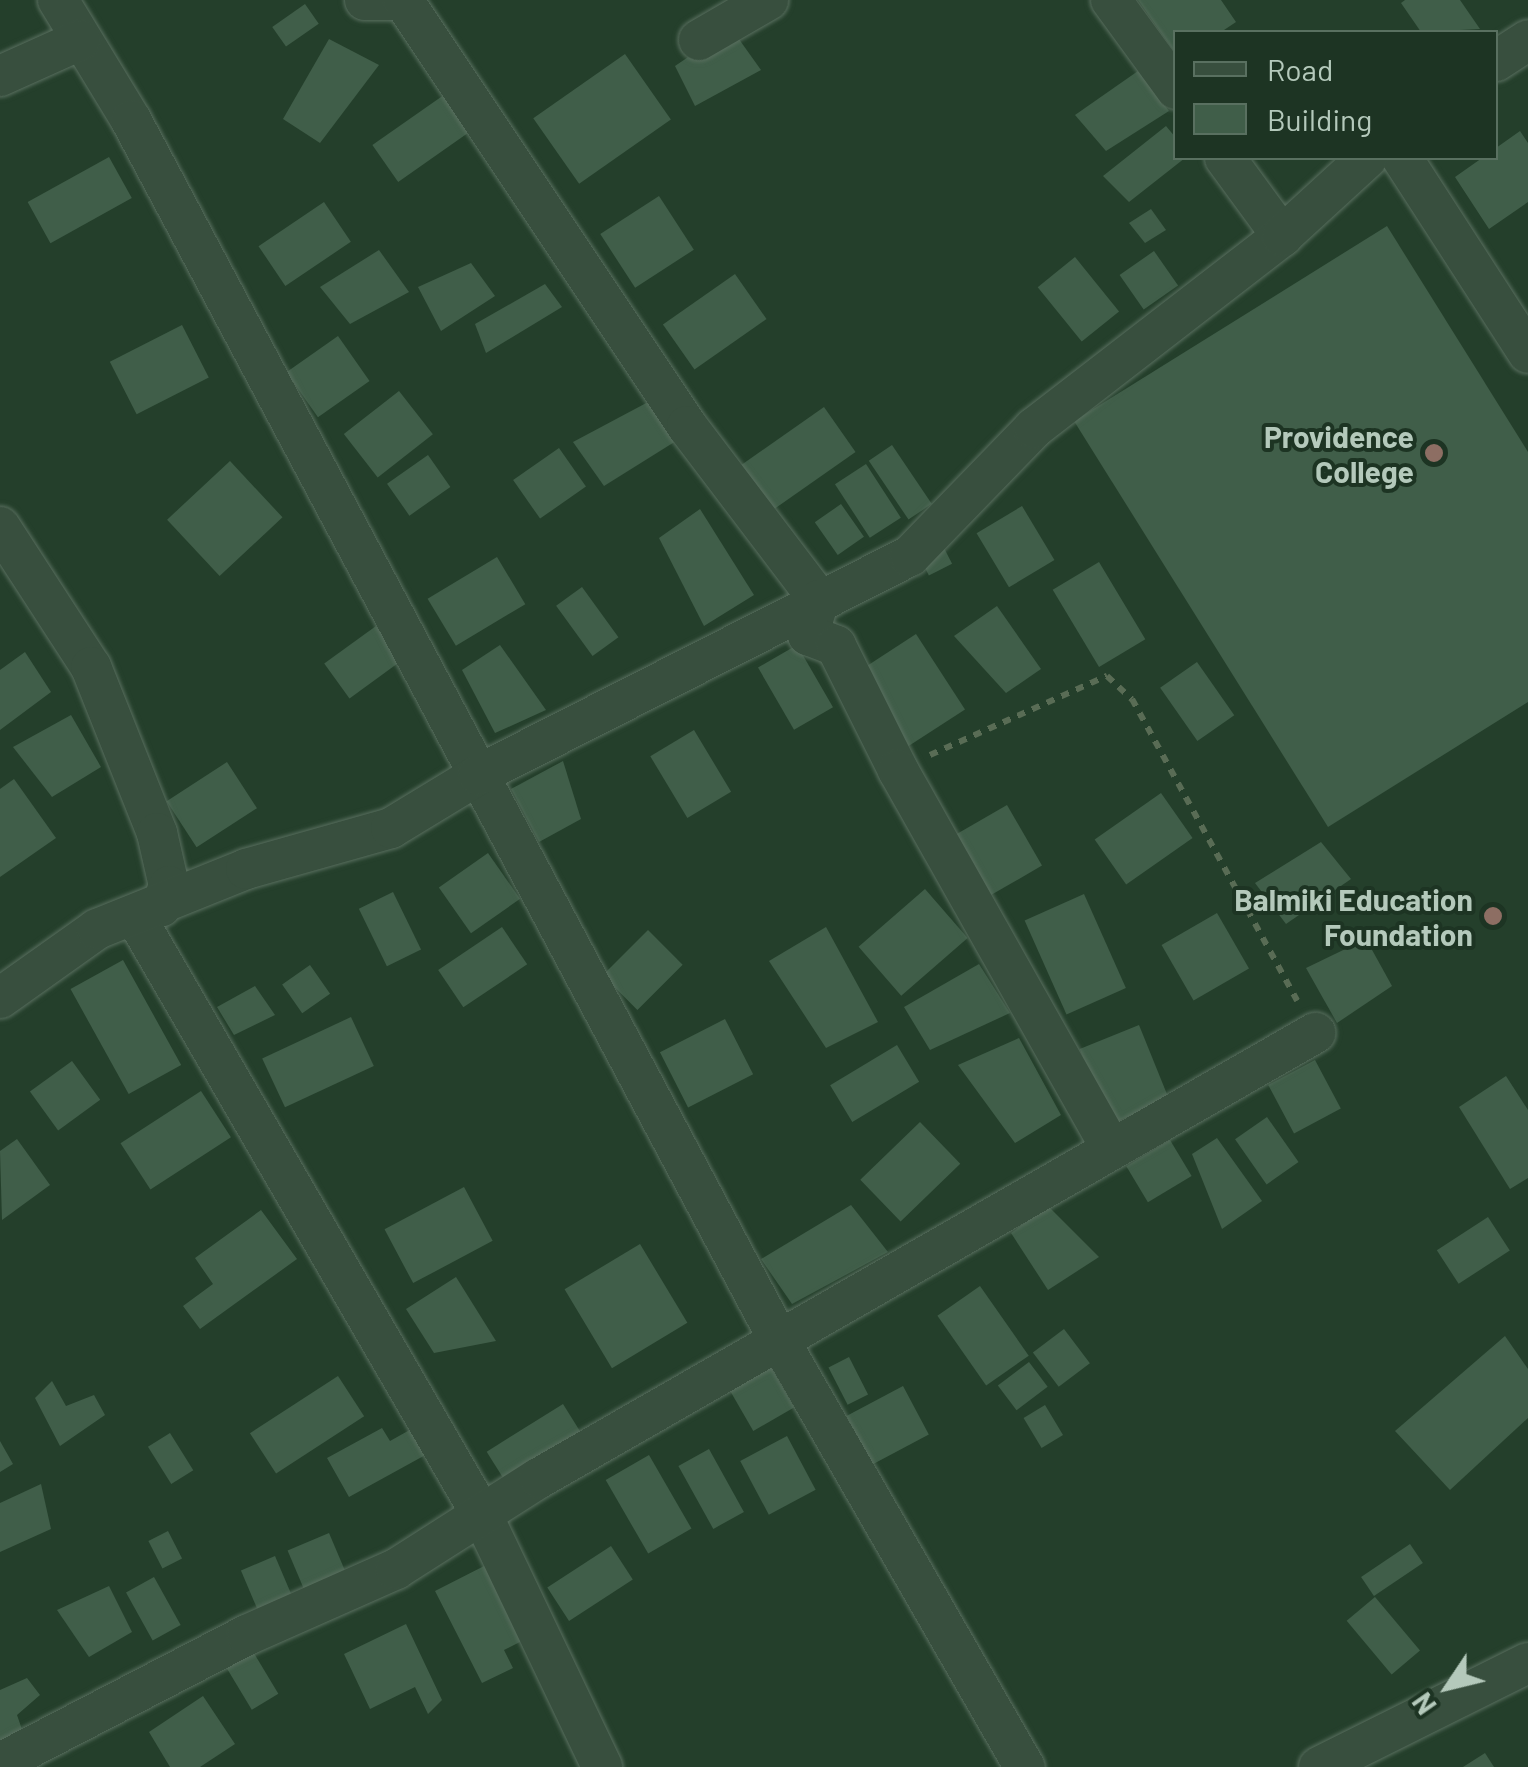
<!DOCTYPE html>
<style>
body{margin:0}
#map{position:relative;width:1528px;height:1767px;overflow:hidden;background:#243f2b;font-family:Barlow,sans-serif}
div>[style]{position:absolute}
.building>*{inset:0;background:#405e49;transform-origin:0 0}
.path>*{height:6px;margin-top:-3px;transform-origin:0;background:repeating-linear-gradient(90deg,#596c55 0 8px,transparent 0 16px)}
.roads{filter:drop-shadow(0 0 2px #596f5f) drop-shadow(0 0 2px #596f5f)}
.minor>*{height:40px;margin:-20px;padding:0 20px;transform-origin:20px;border-radius:20px;background:#384f3e}
.dots>*{width:28px;height:28px;translate:-50% -50%;box-sizing:border-box;border:5px solid #1d3423;border-radius:50%}
span{translate:-50% -50%;white-space:nowrap;text-align:center;line-height:1.15;-webkit-text-stroke:8px #1d3423;paint-order:stroke}
.poi-label{font-size:30px;color:#b4c9bb;font-weight:700}
.right{translate:-100% -50%;text-align:right}
.legend{position:absolute;left:1173px;top:30px;width:325px;height:130px;box-sizing:border-box;background:#1d3423;border:2px solid #597060;margin:0;padding:12px 18px;list-style:none;font-size:30px;color:#b4c9bb}
.legend li{display:flex;align-items:center;gap:20px;height:50px}
.legend b{width:50px;border:2px solid #597060}
.north{position:absolute;left:1398px;top:1637px;width:100px;height:100px;-webkit-text-stroke:8px #1d3423;paint-order:stroke;rotate:235deg;font-size:28px;font-weight:700;line-height:40px;text-align:center;color:#b4c9bb}
.north::after{content:'';display:block;margin:auto;width:35px;height:45px;background:#b4c9bb;clip-path:polygon(50% 0,100% 100%,50% 72%,0 100%)}
</style>
<div id="map">
<div class="building">
<i style="clip-path:polygon(1138px 0,1221px 0,1236px 22px,1221px 32px,1176px 32px,1176px 54px)"></i>
<i style="clip-path:polygon(1405px 0,1460px 0,1480px 29px,1421px 32px,1401px 3px)"></i>
<i style="left:305px;top:4px;width:24px;height:40px;rotate:55deg"></i>
<i style="clip-path:polygon(731px 28px,761px 70px,695px 106px,675px 66px)"></i>
<i style="clip-path:polygon(329px 39px,379px 65px,320px 143px,283px 119px)"></i>
<i style="left:625px;top:54px;width:80px;height:112px;rotate:55deg"></i>
<i style="clip-path:polygon(1138px 71px,1169px 111px,1106px 151px,1075px 115px)"></i>
<i style="left:451px;top:90px;width:45px;height:96px;rotate:55deg"></i>
<i style="clip-path:polygon(1166px 126px,1176px 138px,1176px 158px,1185px 158px,1129px 202px,1103px 176px)"></i>
<i style="clip-path:polygon(1520px 131px,1528px 143px,1528px 202px,1489px 229px,1455px 177px,1482px 158px,1496px 158px,1496px 148px)"></i>
<i style="left:109px;top:157px;width:47px;height:93px;rotate:61deg"></i>
<i style="left:659px;top:196px;width:64px;height:70px;rotate:57deg"></i>
<i style="left:324px;top:202px;width:48px;height:79px;rotate:56deg"></i>
<i style="clip-path:polygon(1151px 209px,1166px 230px,1145px 243px,1129px 223px)"></i>
<i style="clip-path:polygon(1387px 226px,1528px 452px,1528px 702px,1328px 827px,1074px 421px)"></i>
<i style="clip-path:polygon(379px 250px,409px 292px,350px 324px,320px 287px)"></i>
<i style="left:1154px;top:251px;width:42px;height:42px;rotate:55deg"></i>
<i style="left:1075px;top:257px;width:70px;height:48px;rotate:51deg"></i>
<i style="clip-path:polygon(471px 263px,495px 296px,441px 331px,418px 287px)"></i>
<i style="left:735px;top:274px;width:55px;height:88px;rotate:55deg"></i>
<i style="clip-path:polygon(545px 284px,562px 307px,486px 353px,475px 324px)"></i>
<i style="left:182px;top:325px;width:59px;height:81px;rotate:63deg"></i>
<i style="left:338px;top:336px;width:55px;height:63px;rotate:55deg"></i>
<i style="left:399px;top:391px;width:55px;height:70px;rotate:52deg"></i>
<i style="clip-path:polygon(650px 401px,676px 441px,604px 486px,573px 442px)"></i>
<i style="left:824px;top:407px;width:55px;height:101px;rotate:55deg"></i>
<i style="left:892px;top:445px;width:71px;height:28px;rotate:56deg"></i>
<i style="left:559px;top:448px;width:47px;height:56px;rotate:55deg"></i>
<i style="left:428px;top:455px;width:39px;height:50px;rotate:55deg"></i>
<i style="left:230px;top:461px;width:77px;height:86px;rotate:47deg"></i>
<i style="left:866px;top:464px;width:64px;height:37px;rotate:57deg"></i>
<i style="left:841px;top:504px;width:40px;height:32px;rotate:55deg"></i>
<i style="left:1022px;top:506px;width:63px;height:53px;rotate:59deg"></i>
<i style="clip-path:polygon(700px 509px,754px 595px,704px 626px,659px 538px)"></i>
<i style="left:943px;top:546px;width:20px;height:26px;rotate:63deg"></i>
<i style="left:497px;top:557px;width:55px;height:81px;rotate:59deg"></i>
<i style="left:1099px;top:562px;width:90px;height:54px;rotate:59deg"></i>
<i style="left:582px;top:587px;width:62px;height:32px;rotate:54deg"></i>
<i style="clip-path:polygon(997px 606px,1041px 669px,1006px 693px,954px 636px)"></i>
<i style="left:376px;top:626px;width:43px;height:64px;rotate:54deg"></i>
<i style="left:916px;top:634px;width:90px;height:76px;rotate:57deg"></i>
<i style="clip-path:polygon(500px 645px,546px 710px,495px 733px,462px 670px)"></i>
<i style="left:797px;top:645px;width:72px;height:45px;rotate:60deg"></i>
<i style="clip-path:polygon(25px 652px,51px 692px,0 730px,0 670px)"></i>
<i style="left:1197px;top:662px;width:65px;height:45px;rotate:55deg"></i>
<i style="clip-path:polygon(71px 715px,101px 767px,52px 797px,13px 747px)"></i>
<i style="left:694px;top:730px;width:72px;height:51px;rotate:59deg"></i>
<i style="clip-path:polygon(563px 761px,581px 819px,539px 842px,511px 789px)"></i>
<i style="left:227px;top:762px;width:55px;height:72px;rotate:57deg"></i>
<i style="clip-path:polygon(14px 779px,56px 838px,0 877px,0 789px)"></i>
<i style="left:1161px;top:793px;width:55px;height:81px;rotate:55deg"></i>
<i style="left:1007px;top:805px;width:70px;height:64px;rotate:60deg"></i>
<i style="clip-path:polygon(1321px 842px,1351px 879px,1286px 924px,1255px 883px)"></i>
<i style="left:488px;top:853px;width:56px;height:60px;rotate:55deg"></i>
<i style="left:925px;top:889px;width:65px;height:88px;rotate:49deg"></i>
<i style="left:393px;top:892px;width:64px;height:38px;rotate:64deg"></i>
<i style="left:1084px;top:894px;width:103px;height:65px;rotate:66deg"></i>
<i style="left:1217px;top:913px;width:64px;height:64px;rotate:60deg"></i>
<i style="left:502px;top:927px;width:45px;height:77px;rotate:56deg"></i>
<i style="clip-path:polygon(826px 927px,878px 1022px,826px 1048px,769px 961px)"></i>
<i style="left:648px;top:930px;width:49px;height:64px;rotate:45deg"></i>
<i style="clip-path:polygon(1366px 939px,1392px 986px,1337px 1023px,1306px 968px)"></i>
<i style="left:123px;top:960px;width:120px;height:60px;rotate:61deg"></i>
<i style="clip-path:polygon(979px 964px,1010px 1013px,930px 1050px,904px 1007px)"></i>
<i style="left:310px;top:965px;width:35px;height:34px;rotate:55deg"></i>
<i style="clip-path:polygon(255px 986px,275px 1015px,234px 1035px,217px 1007px)"></i>
<i style="left:351px;top:1017px;width:54px;height:98px;rotate:65deg"></i>
<i style="left:725px;top:1019px;width:62px;height:73px;rotate:63deg"></i>
<i style="left:1139px;top:1025px;width:81px;height:64px;rotate:68deg"></i>
<i style="clip-path:polygon(1019px 1038px,1061px 1115px,1015px 1143px,958px 1065px)"></i>
<i style="left:897px;top:1045px;width:43px;height:78px;rotate:59deg"></i>
<i style="left:1315px;top:1060px;width:55px;height:53px;rotate:62deg"></i>
<i style="left:72px;top:1061px;width:48px;height:52px;rotate:54deg"></i>
<i style="clip-path:polygon(1506px 1076px,1528px 1110px,1528px 1178px,1510px 1189px,1459px 1107px)"></i>
<i style="left:201px;top:1091px;width:55px;height:96px;rotate:57deg"></i>
<i style="left:1267px;top:1117px;width:55px;height:39px;rotate:55deg"></i>
<i style="left:920px;top:1122px;width:58px;height:83px;rotate:46deg"></i>
<i style="clip-path:polygon(1217px 1138px,1262px 1201px,1222px 1229px,1192px 1154px)"></i>
<i style="clip-path:polygon(17px 1139px,50px 1185px,2px 1220px,0 1151px)"></i>
<i style="left:1170px;top:1140px;width:42px;height:51px;rotate:59deg"></i>
<i style="left:464px;top:1187px;width:61px;height:90px;rotate:62deg"></i>
<i style="clip-path:polygon(851px 1205px,888px 1252px,792px 1304px,761px 1259px)"></i>
<i style="clip-path:polygon(1048px 1206px,1099px 1257px,1048px 1290px,1011px 1233px)"></i>
<i style="clip-path:polygon(261px 1210px,297px 1259px,200px 1329px,183px 1306px,213px 1284px,195px 1258px)"></i>
<i style="left:1488px;top:1217px;width:40px;height:61px;rotate:57deg"></i>
<i style="left:640px;top:1244px;width:92px;height:88px;rotate:59deg"></i>
<i style="clip-path:polygon(456px 1277px,496px 1341px,434px 1353px,406px 1309px)"></i>
<i style="left:980px;top:1286px;width:85px;height:52px;rotate:55deg"></i>
<i style="left:1064px;top:1329px;width:43px;height:39px;rotate:53deg"></i>
<i style="clip-path:polygon(1505px 1336px,1528px 1369px,1528px 1418px,1450px 1490px,1395px 1431px)"></i>
<i style="left:849px;top:1357px;width:42px;height:23px;rotate:63deg"></i>
<i style="left:766px;top:1359px;width:56px;height:47px;rotate:60deg"></i>
<i style="left:1029px;top:1362px;width:31px;height:39px;rotate:53deg"></i>
<i style="left:338px;top:1376px;width:48px;height:105px;rotate:57deg"></i>
<i style="clip-path:polygon(52px 1381px,66px 1406px,94px 1395px,105px 1415px,60px 1446px,35px 1398px)"></i>
<i style="left:903px;top:1386px;width:55px;height:64px;rotate:62deg"></i>
<i style="left:563px;top:1404px;width:53px;height:90px;rotate:58deg"></i>
<i style="left:1045px;top:1405px;width:35px;height:25px;rotate:59deg"></i>
<i style="clip-path:polygon(415px 1427px,429px 1453px,349px 1497px,327px 1458px,382px 1428px,390px 1441px)"></i>
<i style="left:170px;top:1433px;width:44px;height:26px;rotate:58deg"></i>
<i style="left:787px;top:1436px;width:61px;height:53px;rotate:62deg"></i>
<i style="clip-path:polygon(0 1441px,13px 1464px,0 1472px)"></i>
<i style="left:709px;top:1449px;width:72px;height:35px;rotate:61deg"></i>
<i style="left:649px;top:1455px;width:85px;height:50px;rotate:60deg"></i>
<i style="clip-path:polygon(41px 1484px,51px 1529px,0 1552px,0 1503px)"></i>
<i style="left:168px;top:1531px;width:31px;height:22px;rotate:63deg"></i>
<i style="left:329px;top:1533px;width:50px;height:45px;rotate:67deg"></i>
<i style="left:1410px;top:1544px;width:23px;height:59px;rotate:56deg"></i>
<i style="left:611px;top:1546px;width:40px;height:76px;rotate:57deg"></i>
<i style="left:275px;top:1556px;width:49px;height:37px;rotate:67deg"></i>
<i style="clip-path:polygon(488px 1564px,526px 1639px,504px 1650px,513px 1668px,482px 1683px,435px 1591px)"></i>
<i style="left:154px;top:1577px;width:55px;height:32px;rotate:61deg"></i>
<i style="clip-path:polygon(109px 1586px,132px 1632px,89px 1657px,57px 1610px)"></i>
<i style="left:1375px;top:1597px;width:70px;height:37px;rotate:50deg"></i>
<i style="clip-path:polygon(406px 1624px,442px 1700px,428px 1714px,415px 1687px,370px 1709px,344px 1654px)"></i>
<i style="left:249px;top:1645px;width:57px;height:31px;rotate:59deg"></i>
<i style="clip-path:polygon(27px 1678px,40px 1695px,17px 1715px,26px 1741px,0 1748px,0 1690px)"></i>
<i style="clip-path:polygon(203px 1696px,235px 1744px,200px 1767px,170px 1767px,149px 1732px)"></i>
<i style="clip-path:polygon(1485px 1753px,1494px 1767px,1463px 1767px)"></i>
</div>
<div class="path">
<i style="left:930px;top:755px;width:194px;rotate:-24.1deg"></i>
<i style="left:1107px;top:676px;width:34px;rotate:43deg"></i>
<i style="left:1132px;top:699px;width:344px;rotate:61.3deg"></i>
</div>
<div class="roads">
<div class="minor">
<i style="left:58px;top:0;width:140px;rotate:58.7deg"></i>
<i style="left:131px;top:120px;width:1381px;rotate:62.03deg"></i>
<i style="left:779px;top:1340px;width:493px;rotate:60.1deg"></i>
<i style="left:365px;top:0;width:27px"></i>
<i style="left:403px;top:0;width:512px;rotate:56.31deg"></i>
<i style="left:687px;top:426px;width:218px;rotate:52.8deg"></i>
<i style="left:819px;top:600px;width:37px;rotate:107deg"></i>
<i style="left:808px;top:635px;width:30px;rotate:21deg"></i>
<i style="left:836px;top:646px;width:139px;rotate:63.4deg"></i>
<i style="left:898px;top:770px;width:434px;rotate:60.6deg"></i>
<i style="left:1111px;top:0;width:110px;rotate:53.9deg"></i>
<i style="left:699px;top:40px;width:80px;rotate:-30.1deg"></i>
<i style="left:1496px;top:61px;width:38px;rotate:-33deg"></i>
<i style="left:0;top:76px;width:88px;rotate:-24.2deg"></i>
<i style="left:1225px;top:158px;width:97px;rotate:53.8deg"></i>
<i style="left:1402px;top:158px;width:232px;rotate:57.1deg"></i>
<i style="left:0;top:527px;width:167px;rotate:57deg"></i>
<i style="left:91px;top:667px;width:179px;rotate:68.3deg"></i>
<i style="left:157px;top:833px;width:54px;rotate:77.2deg"></i>
<i style="left:169px;top:886px;width:22px;rotate:111deg"></i>
<i style="left:135px;top:916px;width:694px;rotate:59.93deg"></i>
<i style="left:483px;top:1517px;width:277px;rotate:64.5deg"></i>
<i style="left:0;top:998px;width:119px;rotate:-35.4deg"></i>
<i style="left:97px;top:929px;width:161px;rotate:-21.9deg"></i>
<i style="left:246px;top:869px;width:151px;rotate:-15.8deg"></i>
<i style="left:391px;top:828px;width:102px;rotate:-31.3deg"></i>
<i style="left:478px;top:775px;width:484px;rotate:-26.9deg"></i>
<i style="left:910px;top:556px;width:178px;rotate:-45.9deg"></i>
<i style="left:1034px;top:428px;width:314px;rotate:-37.7deg"></i>
<i style="left:1282px;top:236px;width:115px;rotate:-42.5deg"></i>
<i style="left:0;top:1763px;width:278px;rotate:-27.4deg"></i>
<i style="left:247px;top:1635px;width:163px;rotate:-23.9deg"></i>
<i style="left:396px;top:1569px;width:169px;rotate:-32.5deg"></i>
<i style="left:539px;top:1478px;width:895px;rotate:-29.83deg"></i>
<i style="left:1319px;top:1767px;width:233px;rotate:-26.5deg"></i>
</div>
</div>
<div class="dots">
<i style="left:1434px;top:453px;background:#8d6e63"></i>
<i style="left:1493px;top:916px;background:#8d6e63"></i>
</div>
<div class="poi-label">
<span class="right" style="left:1414px;top:453px">Providence<br>College</span>
<span class="right" style="left:1473px;top:916px">Balmiki Education<br>Foundation</span>
</div>
<ul class="legend">
<li><b style="height:12px;background:#384f3e"></b>Road</li>
<li><b style="height:28px;background:#405e49"></b>Building</li>
</ul>
<div class="north">N</div>
</div>
